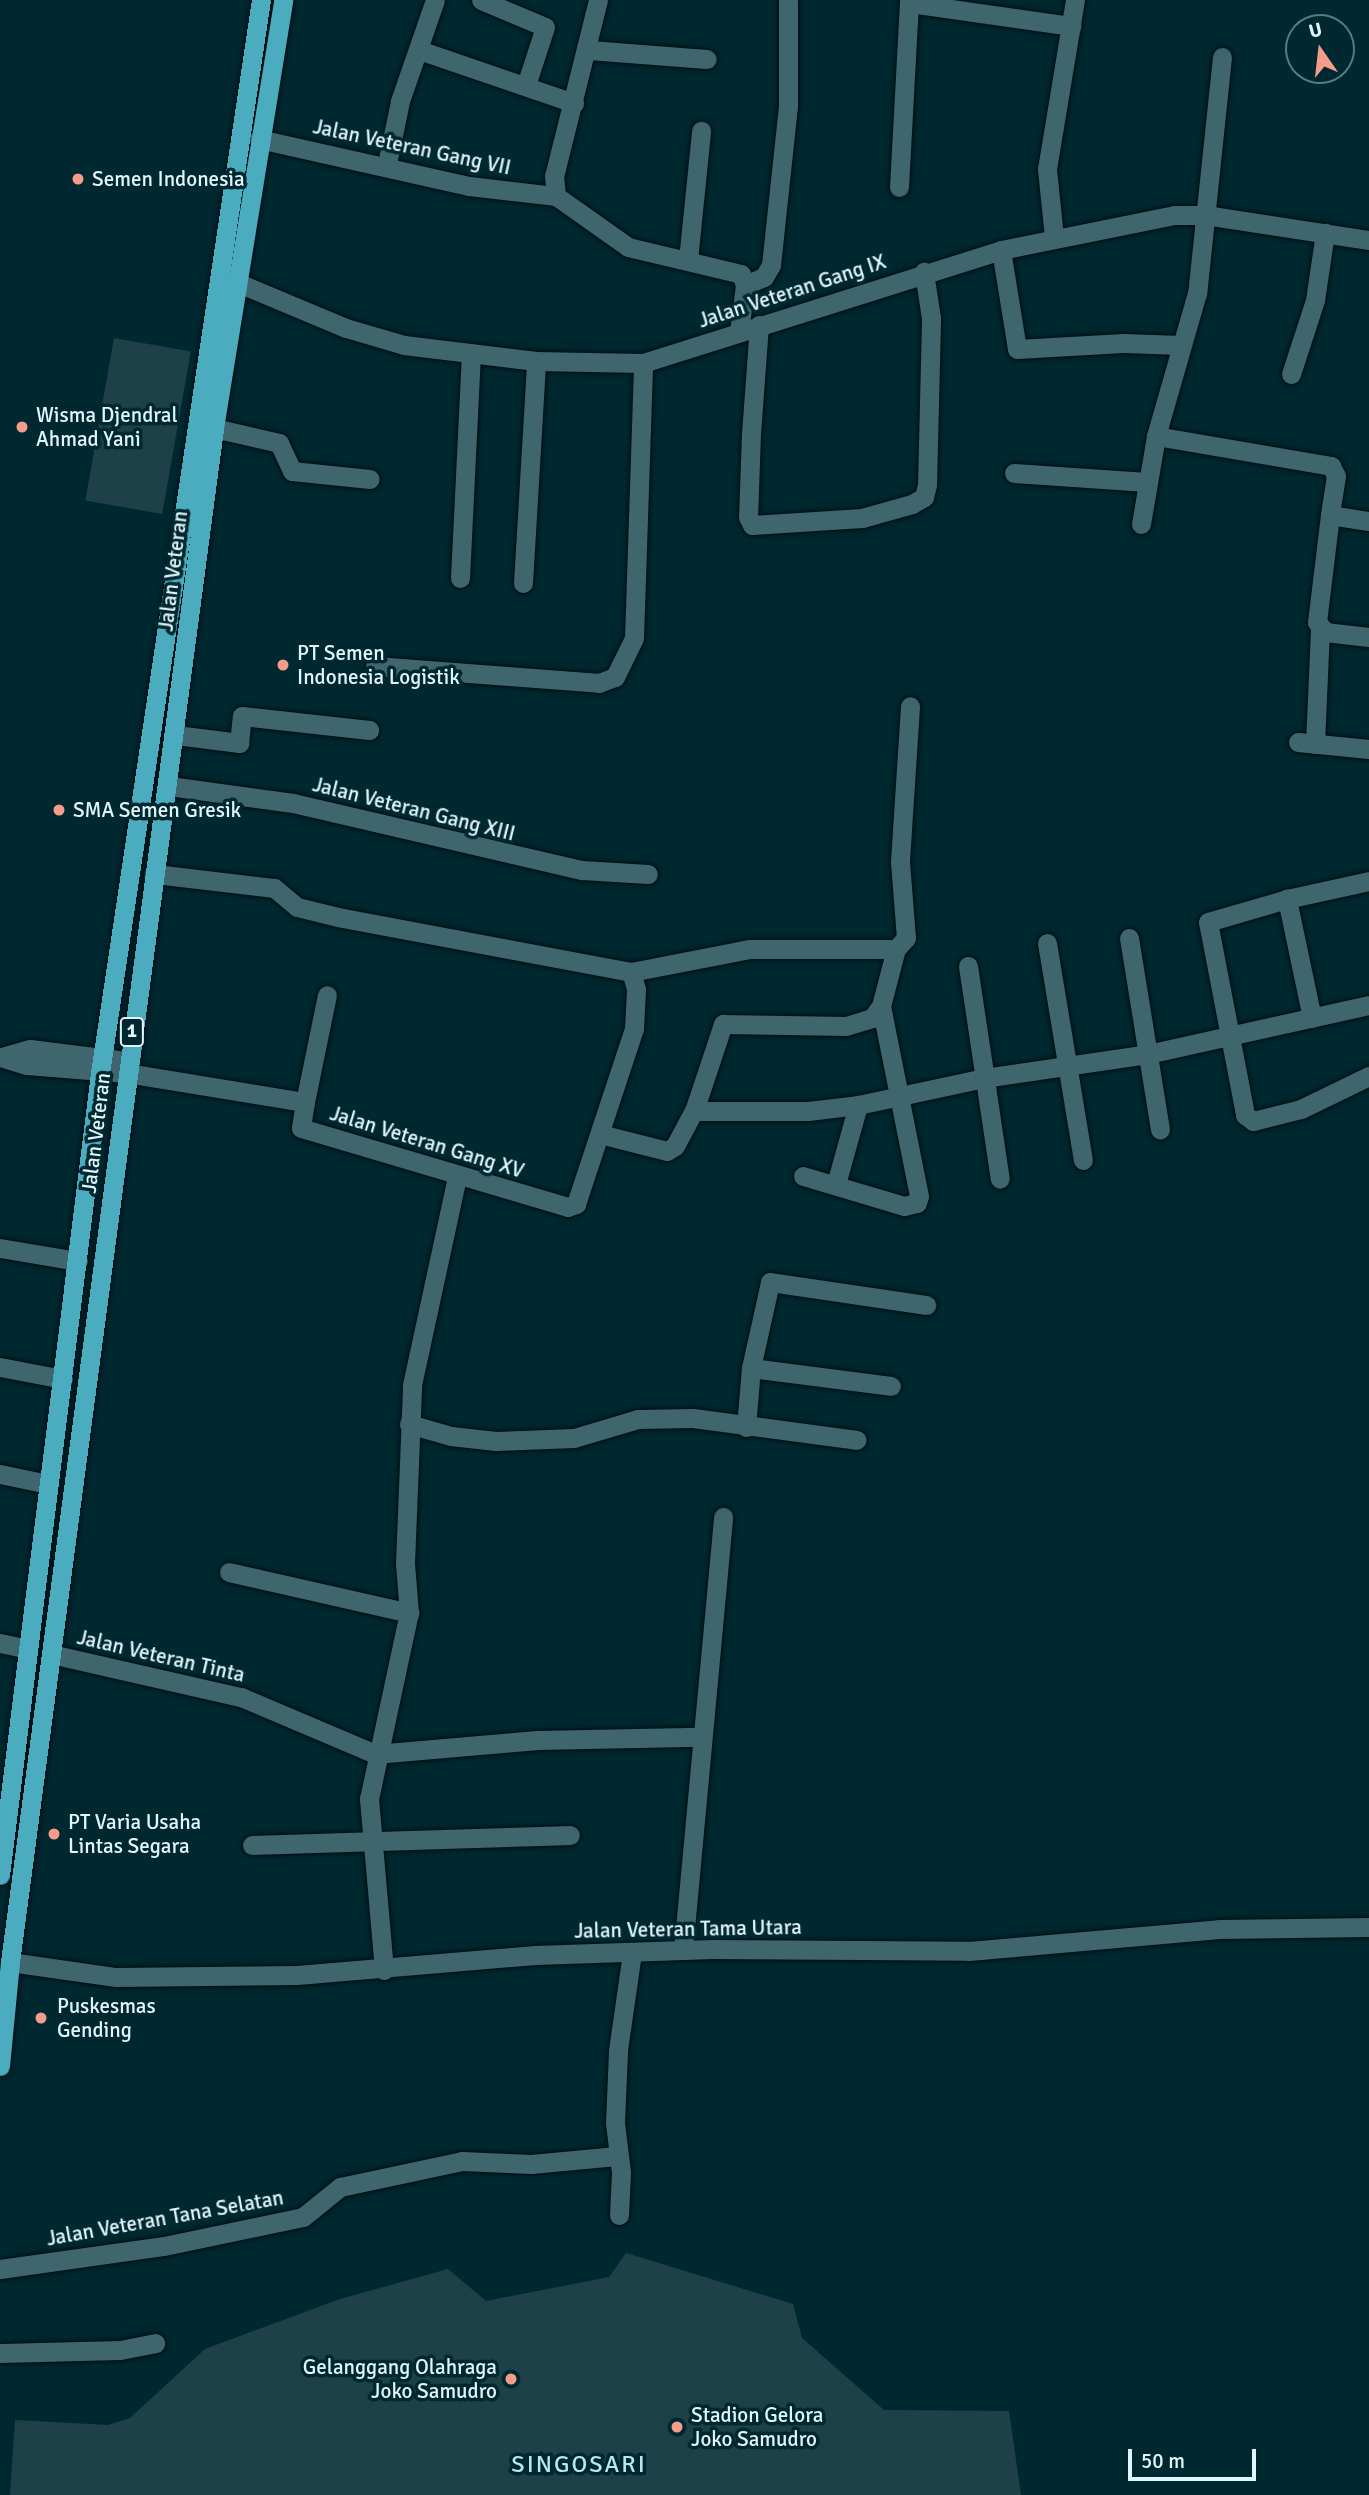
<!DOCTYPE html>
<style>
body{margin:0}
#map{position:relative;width:1369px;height:2495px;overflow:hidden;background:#002830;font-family:Signika,sans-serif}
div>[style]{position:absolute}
.green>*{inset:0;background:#1e4149;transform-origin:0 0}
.roads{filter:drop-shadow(0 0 2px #000f13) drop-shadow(0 0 2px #000f13)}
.minor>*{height:19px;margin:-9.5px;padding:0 9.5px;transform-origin:9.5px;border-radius:9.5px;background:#3f656e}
.trunk>*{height:19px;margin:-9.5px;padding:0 9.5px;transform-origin:9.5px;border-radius:9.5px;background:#4cacbf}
.dots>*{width:19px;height:19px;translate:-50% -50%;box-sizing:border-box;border:4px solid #002830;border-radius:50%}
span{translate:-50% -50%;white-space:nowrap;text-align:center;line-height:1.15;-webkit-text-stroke:7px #002830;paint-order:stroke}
.shield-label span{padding:2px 5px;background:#002830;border:2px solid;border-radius:5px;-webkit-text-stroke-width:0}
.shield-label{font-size:19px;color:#e1f6fb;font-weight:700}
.street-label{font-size:21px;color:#e1f6fb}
.poi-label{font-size:21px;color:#e1f6fb}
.left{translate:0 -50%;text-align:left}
.right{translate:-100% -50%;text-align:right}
.quarter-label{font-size:24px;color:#bbe5ef;letter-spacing:2px}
.north{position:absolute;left:1285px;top:14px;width:70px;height:70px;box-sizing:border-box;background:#002830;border:2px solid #5a7a81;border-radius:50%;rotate:346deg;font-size:19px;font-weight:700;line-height:28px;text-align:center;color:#e1f6fb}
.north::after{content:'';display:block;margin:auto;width:24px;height:32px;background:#f49e8a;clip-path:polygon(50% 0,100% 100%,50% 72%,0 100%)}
.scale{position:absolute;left:1128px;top:2449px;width:128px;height:32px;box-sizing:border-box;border:4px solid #e1f6fb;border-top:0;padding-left:9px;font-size:21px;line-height:24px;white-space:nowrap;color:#e1f6fb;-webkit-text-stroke:5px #002830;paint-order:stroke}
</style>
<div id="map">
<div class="green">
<i style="left:114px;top:338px;width:78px;height:165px;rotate:10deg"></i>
<i style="clip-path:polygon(626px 2253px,793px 2304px,802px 2338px,884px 2410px,1009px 2411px,1021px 2495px,10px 2495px,15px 2420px,108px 2425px,130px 2418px,205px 2349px,340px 2299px,448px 2269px,486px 2301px,609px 2277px)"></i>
</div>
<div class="roads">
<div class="minor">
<i style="left:481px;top:0;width:69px;rotate:22.9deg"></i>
<i style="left:545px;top:27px;width:61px;rotate:108.1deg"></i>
<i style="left:598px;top:0;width:181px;rotate:104deg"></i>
<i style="left:554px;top:176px;width:20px;rotate:84deg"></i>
<i style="left:556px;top:196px;width:88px;rotate:35.3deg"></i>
<i style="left:628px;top:247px;width:116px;rotate:13.4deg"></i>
<i style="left:741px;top:274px;width:12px;rotate:70deg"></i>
<i style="left:745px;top:285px;width:47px;rotate:97.3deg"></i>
<i style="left:909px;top:3px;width:164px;rotate:8.1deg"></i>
<i style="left:419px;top:50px;width:164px;rotate:18.9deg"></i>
<i style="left:589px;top:50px;width:118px;rotate:4.4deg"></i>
<i style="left:1222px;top:57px;width:237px;rotate:96deg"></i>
<i style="left:1197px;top:293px;width:149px;rotate:106deg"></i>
<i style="left:1156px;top:436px;width:178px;rotate:9.7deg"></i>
<i style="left:1331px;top:466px;width:11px;rotate:63deg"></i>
<i style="left:1336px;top:476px;width:39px;rotate:99deg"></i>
<i style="left:1330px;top:515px;width:39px;rotate:9deg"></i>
<i style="left:259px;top:139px;width:215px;rotate:12.6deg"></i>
<i style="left:469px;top:186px;width:88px;rotate:6.6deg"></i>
<i style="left:387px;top:164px;width:64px;rotate:-78.3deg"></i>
<i style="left:400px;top:101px;width:107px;rotate:-70.9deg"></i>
<i style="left:899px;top:187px;width:187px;rotate:-86.9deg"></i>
<i style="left:1054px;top:237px;width:68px;rotate:-95.9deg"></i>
<i style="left:1047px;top:169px;width:171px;rotate:-80.6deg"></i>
<i style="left:1001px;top:250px;width:100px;rotate:80.8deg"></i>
<i style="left:1017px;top:349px;width:106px;rotate:-3.2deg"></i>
<i style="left:1123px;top:343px;width:58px;rotate:2deg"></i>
<i style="left:688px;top:260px;width:130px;rotate:-84.2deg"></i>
<i style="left:236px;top:282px;width:119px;rotate:22.7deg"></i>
<i style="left:346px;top:328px;width:60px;rotate:16.3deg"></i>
<i style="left:404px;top:345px;width:133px;rotate:6.9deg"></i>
<i style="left:536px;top:361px;width:107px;rotate:1.1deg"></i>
<i style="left:643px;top:363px;width:375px;rotate:-17.5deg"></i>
<i style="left:1001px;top:250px;width:177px;rotate:-11.4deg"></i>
<i style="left:1174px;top:215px;width:31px"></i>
<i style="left:1205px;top:215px;width:166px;rotate:8.7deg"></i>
<i style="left:745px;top:285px;width:21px;rotate:-23deg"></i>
<i style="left:764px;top:277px;width:14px;rotate:-60deg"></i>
<i style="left:771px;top:265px;width:159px;rotate:-83.9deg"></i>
<i style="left:788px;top:107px;width:107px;rotate:-90deg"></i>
<i style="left:759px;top:325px;width:108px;rotate:94.2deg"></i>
<i style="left:751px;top:433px;width:84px;rotate:92deg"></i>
<i style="left:748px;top:517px;width:9px;rotate:63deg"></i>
<i style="left:752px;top:525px;width:110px;rotate:-3.6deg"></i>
<i style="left:862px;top:518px;width:52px;rotate:-15.6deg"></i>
<i style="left:912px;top:504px;width:14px;rotate:-30deg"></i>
<i style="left:924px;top:497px;width:12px;rotate:-76deg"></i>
<i style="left:927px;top:485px;width:167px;rotate:-88.6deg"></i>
<i style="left:931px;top:318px;width:47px;rotate:-98.7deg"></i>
<i style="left:1291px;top:374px;width:78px;rotate:-72deg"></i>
<i style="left:1315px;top:300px;width:68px;rotate:-81.5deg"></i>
<i style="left:214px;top:428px;width:67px;rotate:13deg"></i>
<i style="left:279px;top:443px;width:31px;rotate:65deg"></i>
<i style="left:292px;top:471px;width:78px;rotate:5.9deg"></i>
<i style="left:1014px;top:473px;width:133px;rotate:3.9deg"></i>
<i style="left:1330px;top:515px;width:108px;rotate:96.9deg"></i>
<i style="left:1317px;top:622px;width:13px;rotate:51deg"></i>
<i style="left:1325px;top:632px;width:44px;rotate:6.5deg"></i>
<i style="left:1141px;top:524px;width:89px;rotate:-80.3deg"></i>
<i style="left:460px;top:578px;width:222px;rotate:-87.2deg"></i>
<i style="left:523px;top:583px;width:222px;rotate:-86.6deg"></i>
<i style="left:375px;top:666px;width:225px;rotate:4.3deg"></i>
<i style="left:599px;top:683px;width:17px;rotate:-21deg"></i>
<i style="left:615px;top:677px;width:43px;rotate:-64deg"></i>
<i style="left:634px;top:638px;width:275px;rotate:-88.1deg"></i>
<i style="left:176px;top:735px;width:64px;rotate:7.2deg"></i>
<i style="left:239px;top:743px;width:27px;rotate:-84deg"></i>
<i style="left:242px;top:716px;width:128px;rotate:6.3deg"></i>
<i style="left:1298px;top:742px;width:71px;rotate:5.6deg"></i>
<i style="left:1315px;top:744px;width:114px;rotate:-87.5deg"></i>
<i style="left:169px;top:786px;width:125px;rotate:7.8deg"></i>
<i style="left:293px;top:803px;width:297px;rotate:13.1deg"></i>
<i style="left:582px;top:870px;width:66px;rotate:3.5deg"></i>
<i style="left:1287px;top:899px;width:82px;rotate:163.8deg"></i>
<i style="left:1208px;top:922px;width:197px;rotate:79.1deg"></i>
<i style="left:1245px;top:1115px;width:10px;rotate:37deg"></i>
<i style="left:1253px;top:1121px;width:49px;rotate:-14deg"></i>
<i style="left:1301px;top:1109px;width:76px;rotate:-25.9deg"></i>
<i style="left:1129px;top:938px;width:194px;rotate:80.8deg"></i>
<i style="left:1047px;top:943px;width:220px;rotate:80.6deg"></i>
<i style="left:968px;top:966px;width:215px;rotate:81.5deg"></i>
<i style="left:631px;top:972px;width:120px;rotate:-11deg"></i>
<i style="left:749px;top:949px;width:147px"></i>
<i style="left:1312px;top:1018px;width:122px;rotate:-101.9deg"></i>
<i style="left:1287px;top:899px;width:84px;rotate:-12.4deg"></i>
<i style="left:0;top:1057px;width:28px;rotate:17deg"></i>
<i style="left:27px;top:1065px;width:100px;rotate:4.6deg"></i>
<i style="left:127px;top:1073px;width:180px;rotate:9.3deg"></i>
<i style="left:305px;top:1102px;width:26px;rotate:99deg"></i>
<i style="left:301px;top:1128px;width:278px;rotate:16.5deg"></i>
<i style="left:568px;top:1207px;width:9px;rotate:-21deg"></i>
<i style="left:576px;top:1204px;width:184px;rotate:-71.7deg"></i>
<i style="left:634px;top:1029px;width:40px;rotate:-87.1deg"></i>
<i style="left:636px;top:989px;width:18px;rotate:-106deg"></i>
<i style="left:631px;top:972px;width:298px;rotate:-169.4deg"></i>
<i style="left:338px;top:917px;width:42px;rotate:-166.3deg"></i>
<i style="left:297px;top:907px;width:30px;rotate:-140deg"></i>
<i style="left:274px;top:888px;width:121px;rotate:-173.3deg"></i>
<i style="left:2px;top:1057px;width:29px;rotate:-16deg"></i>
<i style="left:30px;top:1049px;width:89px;rotate:7.1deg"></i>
<i style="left:305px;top:1102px;width:109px;rotate:-78.4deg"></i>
<i style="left:694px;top:1111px;width:92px;rotate:-71.6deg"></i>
<i style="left:723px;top:1024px;width:123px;rotate:0.9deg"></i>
<i style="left:846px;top:1026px;width:27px;rotate:-17deg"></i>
<i style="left:872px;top:1018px;width:15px;rotate:-53deg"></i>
<i style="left:600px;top:1134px;width:69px;rotate:14.2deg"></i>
<i style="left:667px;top:1151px;width:9px;rotate:-32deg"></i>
<i style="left:675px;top:1146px;width:40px;rotate:-62deg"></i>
<i style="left:694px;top:1111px;width:114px"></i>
<i style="left:808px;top:1111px;width:50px;rotate:-6.8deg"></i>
<i style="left:858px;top:1105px;width:129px;rotate:-12.1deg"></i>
<i style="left:984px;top:1078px;width:166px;rotate:-8.3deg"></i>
<i style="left:1148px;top:1054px;width:226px;rotate:-12.5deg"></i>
<i style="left:803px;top:1176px;width:105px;rotate:16.5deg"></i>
<i style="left:904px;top:1206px;width:13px;rotate:-13deg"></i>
<i style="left:917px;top:1203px;width:7px;rotate:-74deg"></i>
<i style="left:919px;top:1196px;width:194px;rotate:-101.3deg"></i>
<i style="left:881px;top:1006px;width:59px;rotate:-75.3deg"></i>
<i style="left:896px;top:949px;width:15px;rotate:-48deg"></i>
<i style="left:906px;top:938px;width:77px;rotate:-94.5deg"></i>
<i style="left:900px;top:861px;width:155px;rotate:-86.3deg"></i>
<i style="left:836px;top:1184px;width:82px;rotate:-74.4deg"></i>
<i style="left:0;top:1248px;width:79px;rotate:9.5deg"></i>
<i style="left:0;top:1367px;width:64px;rotate:10.8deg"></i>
<i style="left:751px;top:1368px;width:141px;rotate:7.3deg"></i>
<i style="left:409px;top:1424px;width:44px;rotate:15.9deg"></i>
<i style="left:451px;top:1436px;width:45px;rotate:6.3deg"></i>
<i style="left:496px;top:1441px;width:78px;rotate:-2.2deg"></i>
<i style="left:574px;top:1438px;width:67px;rotate:-16.5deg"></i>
<i style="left:638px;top:1419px;width:55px;rotate:-1deg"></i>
<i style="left:693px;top:1418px;width:165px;rotate:7.6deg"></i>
<i style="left:746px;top:1427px;width:59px;rotate:-85.2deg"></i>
<i style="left:751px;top:1368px;width:88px;rotate:-77.5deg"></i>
<i style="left:770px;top:1282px;width:158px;rotate:8.4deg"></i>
<i style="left:0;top:1474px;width:49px;rotate:11.8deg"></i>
<i style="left:229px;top:1572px;width:185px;rotate:12.8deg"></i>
<i style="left:0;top:1643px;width:29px;rotate:12deg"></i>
<i style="left:51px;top:1654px;width:195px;rotate:12.8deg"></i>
<i style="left:241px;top:1697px;width:146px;rotate:23deg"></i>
<i style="left:375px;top:1754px;width:163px;rotate:-4.9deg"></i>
<i style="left:537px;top:1740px;width:163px;rotate:-1.1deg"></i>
<i style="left:252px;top:1845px;width:318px;rotate:-1.8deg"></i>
<i style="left:683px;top:1950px;width:435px;rotate:-84.7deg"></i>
<i style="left:10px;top:1962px;width:107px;rotate:8.1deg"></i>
<i style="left:116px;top:1977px;width:181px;rotate:-0.6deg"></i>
<i style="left:297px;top:1975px;width:239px;rotate:-4.8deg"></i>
<i style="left:535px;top:1955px;width:178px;rotate:-1.9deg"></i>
<i style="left:713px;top:1949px;width:256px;rotate:0.4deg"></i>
<i style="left:969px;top:1951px;width:251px;rotate:-5deg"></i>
<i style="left:1219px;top:1929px;width:150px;rotate:-0.8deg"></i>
<i style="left:384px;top:1970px;width:172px;rotate:-95deg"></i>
<i style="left:369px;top:1799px;width:190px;rotate:-77.9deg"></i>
<i style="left:409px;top:1613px;width:50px;rotate:-94.6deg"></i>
<i style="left:405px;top:1563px;width:178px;rotate:-87.7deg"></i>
<i style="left:412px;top:1385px;width:214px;rotate:-77.8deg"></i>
<i style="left:619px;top:2215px;width:43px;rotate:-87.3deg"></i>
<i style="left:621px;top:2172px;width:49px;rotate:-97deg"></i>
<i style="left:615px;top:2123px;width:73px;rotate:-87.6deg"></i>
<i style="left:618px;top:2050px;width:98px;rotate:-81.8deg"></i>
<i style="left:0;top:2269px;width:166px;rotate:-8deg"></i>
<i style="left:164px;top:2246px;width:142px;rotate:-11.8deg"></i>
<i style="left:303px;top:2217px;width:48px;rotate:-39deg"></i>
<i style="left:340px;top:2187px;width:125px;rotate:-12deg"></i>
<i style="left:462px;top:2161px;width:69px;rotate:2.5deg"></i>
<i style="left:531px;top:2164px;width:86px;rotate:-5.3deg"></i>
<i style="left:0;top:2353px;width:120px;rotate:-1.4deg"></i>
<i style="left:120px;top:2350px;width:36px;rotate:-11deg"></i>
</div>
<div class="trunk">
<i style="left:0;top:1875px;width:808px;rotate:-82.89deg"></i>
<i style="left:100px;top:1073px;width:1085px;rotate:-81.47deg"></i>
<i style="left:0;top:2066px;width:104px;rotate:-84.5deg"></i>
<i style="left:10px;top:1962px;width:1548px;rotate:-82.42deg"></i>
<i style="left:214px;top:428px;width:434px;rotate:-80.8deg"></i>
</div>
</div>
<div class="dots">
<i style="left:78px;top:179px;background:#f49e8a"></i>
<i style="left:22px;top:427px;background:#f49e8a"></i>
<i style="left:283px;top:665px;background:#f49e8a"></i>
<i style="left:59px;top:810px;background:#f49e8a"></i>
<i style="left:54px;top:1834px;background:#f49e8a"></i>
<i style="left:41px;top:2018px;background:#f49e8a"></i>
<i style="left:511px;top:2379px;background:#f49e8a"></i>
<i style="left:677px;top:2427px;background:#f49e8a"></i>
</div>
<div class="shield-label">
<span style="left:132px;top:1032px">1</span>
</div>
<div class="street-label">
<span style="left:412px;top:147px;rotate:12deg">Jalan Veteran Gang VII</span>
<span style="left:792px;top:291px;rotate:-18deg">Jalan Veteran Gang IX</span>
<span style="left:173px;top:571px;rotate:-83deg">Jalan Veteran</span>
<span style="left:414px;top:809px;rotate:14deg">Jalan Veteran Gang XIII</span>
<span style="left:96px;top:1133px;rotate:-83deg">Jalan Veteran</span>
<span style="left:427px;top:1142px;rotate:17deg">Jalan Veteran Gang XV</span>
<span style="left:161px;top:1656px;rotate:13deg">Jalan Veteran Tinta</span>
<span style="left:688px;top:1929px;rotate:-1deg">Jalan Veteran Tama Utara</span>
<span style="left:165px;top:2218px;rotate:-10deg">Jalan Veteran Tana Selatan</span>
</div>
<div class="poi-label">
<span class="left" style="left:92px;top:179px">Semen Indonesia</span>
<span class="left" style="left:36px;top:427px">Wisma Djendral<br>Ahmad Yani</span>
<span class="left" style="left:297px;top:665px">PT Semen<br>Indonesia Logistik</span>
<span class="left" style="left:73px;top:810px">SMA Semen Gresik</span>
<span class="left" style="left:68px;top:1834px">PT Varia Usaha<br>Lintas Segara</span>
<span class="left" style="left:57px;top:2018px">Puskesmas<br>Gending</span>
<span class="right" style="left:497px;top:2379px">Gelanggang Olahraga<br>Joko Samudro</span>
<span class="left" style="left:691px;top:2427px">Stadion Gelora<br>Joko Samudro</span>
</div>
<div class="quarter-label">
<span style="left:579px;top:2465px">SINGOSARI</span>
</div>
<div class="north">U</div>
<div class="scale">50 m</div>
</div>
